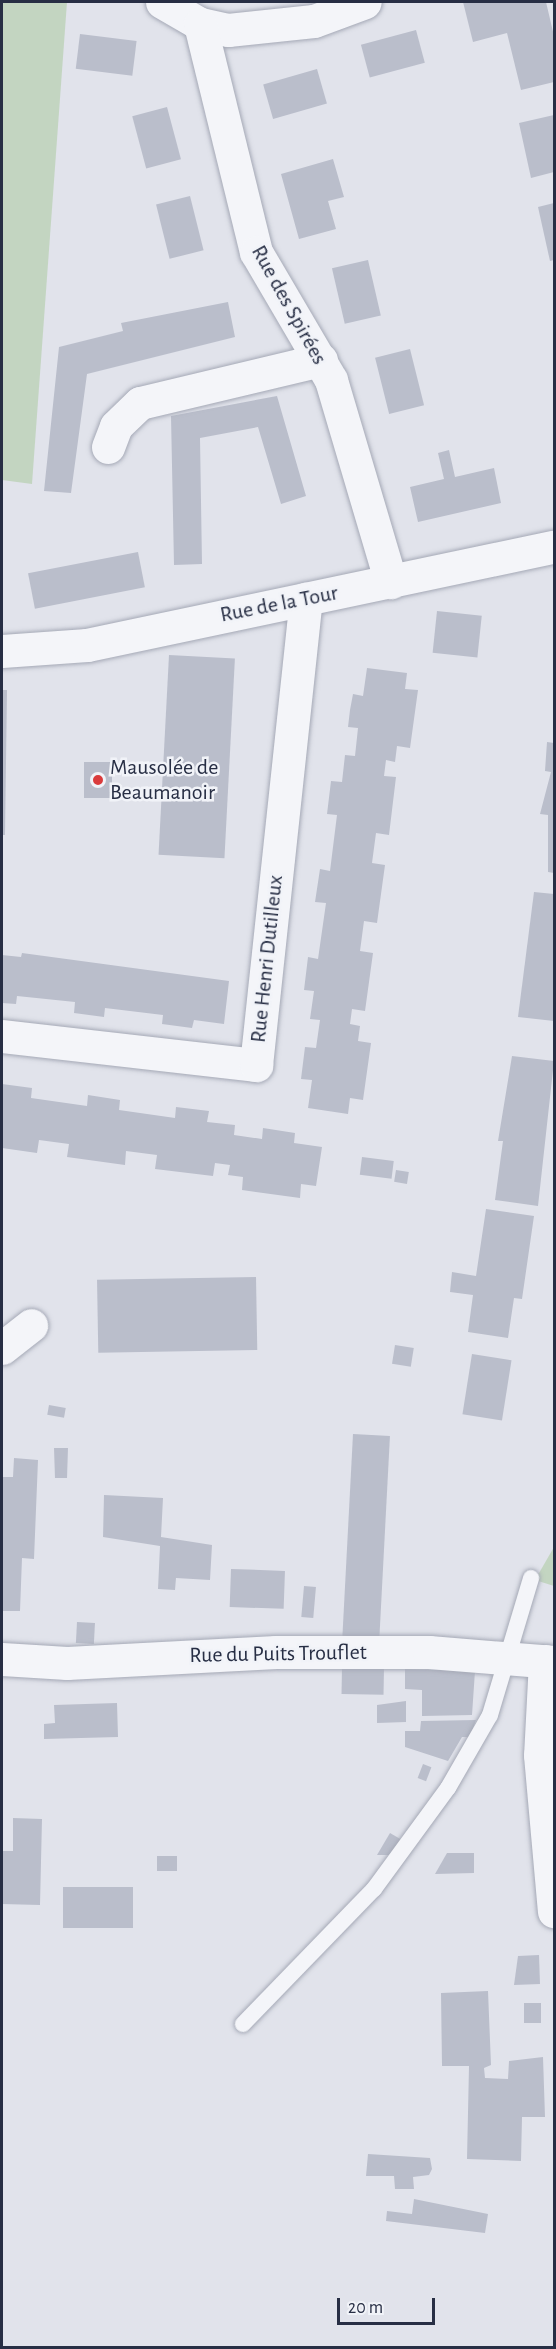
<!DOCTYPE html>
<meta charset="utf-8">
<style>
body{margin:0}
#map{position:relative;width:556px;height:2349px;overflow:hidden;background:#e1e3eb;font-family:"Alegreya Sans",sans-serif}
div>[style]{position:absolute}
.green>*{inset:0;background:#c3d5c1}
.building>*{inset:0;background:#babecb;transform-origin:0 0}
.roads{filter:drop-shadow(0 0 2px #a5a9b6) drop-shadow(0 0 2px #a5a9b6)}
.service>*{height:16px;margin:-8px;padding:0 8px;transform-origin:8px;border-radius:8px;background:#f4f5f9}
.minor>*{height:33px;margin:-16.5px;padding:0 16.5px;transform-origin:16.5px;border-radius:16.5px;background:#f4f5f9}
.dots>*{width:16px;height:16px;translate:-50% -50%;box-sizing:border-box;border:3px solid #f1f3f8;border-radius:50%}
span{translate:-50% -50%;white-space:nowrap;text-align:center;line-height:1.15;-webkit-text-stroke:5px #f1f3f8;paint-order:stroke}
.street-label{font-size:22px;color:#272e44}
.poi-label{font-size:22px;color:#272e44}
.left{translate:0 -50%;text-align:left}
.frame{position:absolute;inset:0;border:3px solid #272e44;pointer-events:none}
.scale{position:absolute;left:337px;top:2298px;width:98px;height:27px;box-sizing:border-box;border:3px solid #272e44;border-top:0;padding-left:8px;font-size:18px;line-height:21px;white-space:nowrap;color:#272e44;-webkit-text-stroke:4px #f1f3f8;paint-order:stroke}
</style>
<div id="map">
<div class="green">
<i style="clip-path:polygon(2px 2px,67px 2px,32px 484px,2px 480px)"></i>
<i style="clip-path:polygon(554px 1547px,554px 1586px,535px 1580px)"></i>
</div>
<div class="building">
<i style="clip-path:polygon(463px 2px,546px 2px,554px 36px,554px 82px,521px 90px,507px 33px,473px 42px)"></i>
<i style="left:416px;top:30px;width:34px;height:57px;rotate:75deg"></i>
<i style="left:80px;top:34px;width:57px;height:35px;rotate:7deg"></i>
<i style="left:317px;top:69px;width:36px;height:56px;rotate:74deg"></i>
<i style="left:167px;top:107px;width:54px;height:36px;rotate:75deg"></i>
<i style="clip-path:polygon(554px 115px,554px 172px,531px 178px,519px 123px)"></i>
<i style="clip-path:polygon(333px 159px,344px 197px,328px 201px,336px 229px,299px 239px,281px 174px)"></i>
<i style="left:190px;top:196px;width:56px;height:35px;rotate:76deg"></i>
<i style="clip-path:polygon(554px 203px,554px 260px,550px 261px,538px 207px)"></i>
<i style="left:368px;top:260px;width:57px;height:37px;rotate:77deg"></i>
<i style="clip-path:polygon(228px 302px,235px 337px,87px 374px,71px 493px,44px 491px,59px 347px,123px 331px,121px 323px)"></i>
<i style="left:410px;top:349px;width:58px;height:36px;rotate:76deg"></i>
<i style="clip-path:polygon(277px 396px,306px 496px,281px 504px,258px 427px,200px 438px,202px 564px,174px 565px,171px 416px)"></i>
<i style="clip-path:polygon(449px 450px,455px 477px,494px 468px,501px 503px,418px 522px,410px 487px,444px 479px,438px 453px)"></i>
<i style="left:138px;top:552px;width:36px;height:112px;rotate:79deg"></i>
<i style="left:437px;top:611px;width:45px;height:42px;rotate:6deg"></i>
<i style="left:169px;top:655px;width:66px;height:200px;rotate:3deg"></i>
<i style="clip-path:polygon(367px 668px,407px 673px,405px 689px,418px 690px,410px 748px,397px 746px,395px 762px,386px 760px,384px 776px,396px 777px,389px 835px,376px 833px,372px 863px,385px 865px,377px 923px,364px 921px,360px 951px,373px 953px,365px 1011px,352px 1009px,350px 1024px,360px 1026px,358px 1041px,371px 1043px,363px 1100px,350px 1098px,348px 1114px,308px 1108px,312px 1080px,301px 1079px,305px 1047px,316px 1048px,320px 1020px,310px 1019px,314px 991px,304px 990px,308px 957px,318px 959px,326px 903px,315px 902px,320px 869px,330px 871px,337px 815px,327px 814px,331px 781px,342px 782px,345px 755px,355px 756px,358px 728px,348px 727px,350px 710px,353px 694px,363px 696px)"></i>
<i style="clip-path:polygon(2px 690px,7px 690px,5px 835px,2px 835px)"></i>
<i style="clip-path:polygon(547px 742px,554px 743px,554px 873px,548px 872px,548px 815px,540px 814px,551px 772px,545px 771px)"></i>
<i style="left:84px;top:762px;width:28px;height:36px"></i>
<i style="clip-path:polygon(534px 892px,554px 894px,554px 1021px,518px 1017px)"></i>
<i style="clip-path:polygon(22px 953px,229px 981px,224px 1024px,194px 1020px,192px 1028px,162px 1024px,163px 1015px,105px 1008px,104px 1017px,74px 1013px,75px 1002px,17px 996px,16px 1004px,2px 1003px,2px 955px,21px 957px)"></i>
<i style="clip-path:polygon(512px 1056px,554px 1061px,538px 1206px,495px 1200px,503px 1141px,498px 1141px)"></i>
<i style="clip-path:polygon(2px 1084px,32px 1088px,31px 1098px,87px 1106px,88px 1095px,120px 1100px,119px 1110px,175px 1118px,176px 1107px,209px 1111px,207px 1122px,235px 1125px,234px 1135px,262px 1139px,263px 1128px,295px 1133px,294px 1143px,322px 1147px,316px 1186px,301px 1184px,300px 1198px,242px 1190px,243px 1177px,228px 1175px,230px 1165px,215px 1163px,213px 1176px,155px 1169px,157px 1155px,126px 1151px,125px 1165px,67px 1157px,69px 1144px,39px 1140px,37px 1153px,2px 1148px)"></i>
<i style="left:362px;top:1157px;width:32px;height:18px;rotate:7deg"></i>
<i style="left:396px;top:1170px;width:13px;height:12px;rotate:9deg"></i>
<i style="clip-path:polygon(486px 1209px,534px 1216px,522px 1299px,514px 1298px,508px 1338px,468px 1332px,473px 1295px,450px 1292px,452px 1272px,476px 1276px)"></i>
<i style="left:256px;top:1277px;width:73px;height:159px;rotate:89deg"></i>
<i style="left:395px;top:1345px;width:19px;height:19px;rotate:9deg"></i>
<i style="left:472px;top:1354px;width:40px;height:61px;rotate:9deg"></i>
<i style="left:49px;top:1405px;width:17px;height:10px;rotate:10deg"></i>
<i style="left:353px;top:1434px;width:37px;height:202px;rotate:3deg"></i>
<i style="clip-path:polygon(54px 1448px,68px 1448px,67px 1478px,55px 1478px)"></i>
<i style="clip-path:polygon(14px 1458px,38px 1460px,34px 1559px,22px 1558px,20px 1611px,2px 1611px,2px 1477px,13px 1477px)"></i>
<i style="clip-path:polygon(104px 1495px,163px 1498px,161px 1537px,212px 1545px,210px 1580px,176px 1578px,175px 1590px,158px 1589px,160px 1546px,103px 1537px)"></i>
<i style="left:231px;top:1569px;width:54px;height:38px;rotate:2deg"></i>
<i style="left:304px;top:1586px;width:12px;height:31px;rotate:5deg"></i>
<i style="left:77px;top:1622px;width:18px;height:21px;rotate:3deg"></i>
<i style="left:342px;top:1667px;width:42px;height:27px;rotate:1deg"></i>
<i style="clip-path:polygon(405px 1669px,475px 1671px,472px 1715px,422px 1716px,422px 1690px,405px 1689px)"></i>
<i style="clip-path:polygon(406px 1701px,406px 1722px,377px 1723px,377px 1705px)"></i>
<i style="clip-path:polygon(117px 1703px,118px 1737px,44px 1739px,44px 1724px,55px 1723px,54px 1705px)"></i>
<i style="clip-path:polygon(476px 1720px,470px 1737px,462px 1737px,448px 1761px,405px 1747px,405px 1731px,420px 1731px,421px 1721px)"></i>
<i style="left:423px;top:1764px;width:9px;height:15px;rotate:21deg"></i>
<i style="clip-path:polygon(13px 1818px,42px 1819px,40px 1905px,2px 1904px,2px 1851px,13px 1851px)"></i>
<i style="clip-path:polygon(390px 1833px,402px 1840px,392px 1855px,377px 1855px)"></i>
<i style="clip-path:polygon(447px 1853px,474px 1853px,474px 1873px,435px 1874px)"></i>
<i style="left:157px;top:1856px;width:20px;height:15px"></i>
<i style="left:63px;top:1887px;width:70px;height:41px"></i>
<i style="clip-path:polygon(539px 1955px,540px 1984px,514px 1985px,518px 1956px)"></i>
<i style="clip-path:polygon(488px 1991px,491px 2065px,484px 2068px,485px 2078px,508px 2079px,509px 2061px,543px 2057px,545px 2117px,522px 2117px,521px 2161px,467px 2159px,469px 2066px,442px 2066px,441px 1993px)"></i>
<i style="left:541px;top:2003px;width:20px;height:17px;rotate:90deg"></i>
<i style="clip-path:polygon(368px 2154px,430px 2158px,432px 2169px,429px 2175px,413px 2177px,414px 2189px,395px 2189px,394px 2176px,366px 2176px)"></i>
<i style="clip-path:polygon(414px 2199px,488px 2214px,485px 2233px,386px 2221px,387px 2211px,412px 2214px)"></i>
</div>
<div class="roads">
<div class="service">
<i style="left:243px;top:2024px;width:188px;rotate:-45.9deg"></i>
<i style="left:374px;top:1889px;width:125px;rotate:-53.8deg"></i>
<i style="left:448px;top:1788px;width:84px;rotate:-60.1deg"></i>
<i style="left:490px;top:1715px;width:143px;rotate:-73.3deg"></i>
</div>
<div class="minor">
<i style="left:162px;top:2px;width:44px;rotate:30.1deg"></i>
<i style="left:200px;top:24px;width:29px;rotate:12deg"></i>
<i style="left:228px;top:30px;width:86px;rotate:-6deg"></i>
<i style="left:314px;top:21px;width:54px;rotate:-20.4deg"></i>
<i style="left:200px;top:24px;width:235px;rotate:76.2deg"></i>
<i style="left:256px;top:252px;width:148px;rotate:59.6deg"></i>
<i style="left:331px;top:380px;width:211px;rotate:73.5deg"></i>
<i style="left:108px;top:447px;width:22px;rotate:-69deg"></i>
<i style="left:116px;top:426px;width:33px;rotate:-44deg"></i>
<i style="left:140px;top:403px;width:186px;rotate:-13.4deg"></i>
<i style="left:2px;top:651px;width:85px;rotate:-4deg"></i>
<i style="left:87px;top:645px;width:477px;rotate:-11.9deg"></i>
<i style="left:2px;top:1036px;width:256px;rotate:6.5deg"></i>
<i style="left:256px;top:1065px;width:469px;rotate:-83.9deg"></i>
<i style="left:2px;top:1348px;width:37px;rotate:-38deg"></i>
<i style="left:2px;top:1659px;width:65px;rotate:3.5deg"></i>
<i style="left:67px;top:1663px;width:209px;rotate:-3deg"></i>
<i style="left:276px;top:1652px;width:153px"></i>
<i style="left:429px;top:1652px;width:125px;rotate:4.6deg"></i>
<i style="left:545px;top:1661px;width:94px;rotate:93deg"></i>
<i style="left:540px;top:1755px;width:157px;rotate:84.9deg"></i>
</div>
</div>
<div class="dots">
<i style="left:98px;top:780px;background:#da3b3c"></i>
</div>
<div class="street-label">
<span style="left:289px;top:305px;rotate:61deg">Rue des Spirées</span>
<span style="left:279px;top:604px;rotate:-11deg">Rue de la Tour</span>
<span style="left:267px;top:959px;rotate:-84deg">Rue Henri Dutilleux</span>
<span style="left:278px;top:1654px;rotate:-1deg">Rue du Puits Trouflet</span>
</div>
<div class="poi-label">
<span class="left" style="left:110px;top:780px">Mausolée de<br>Beaumanoir</span>
</div>
<div class="frame"></div>
<div class="scale">20 m</div>
</div>
